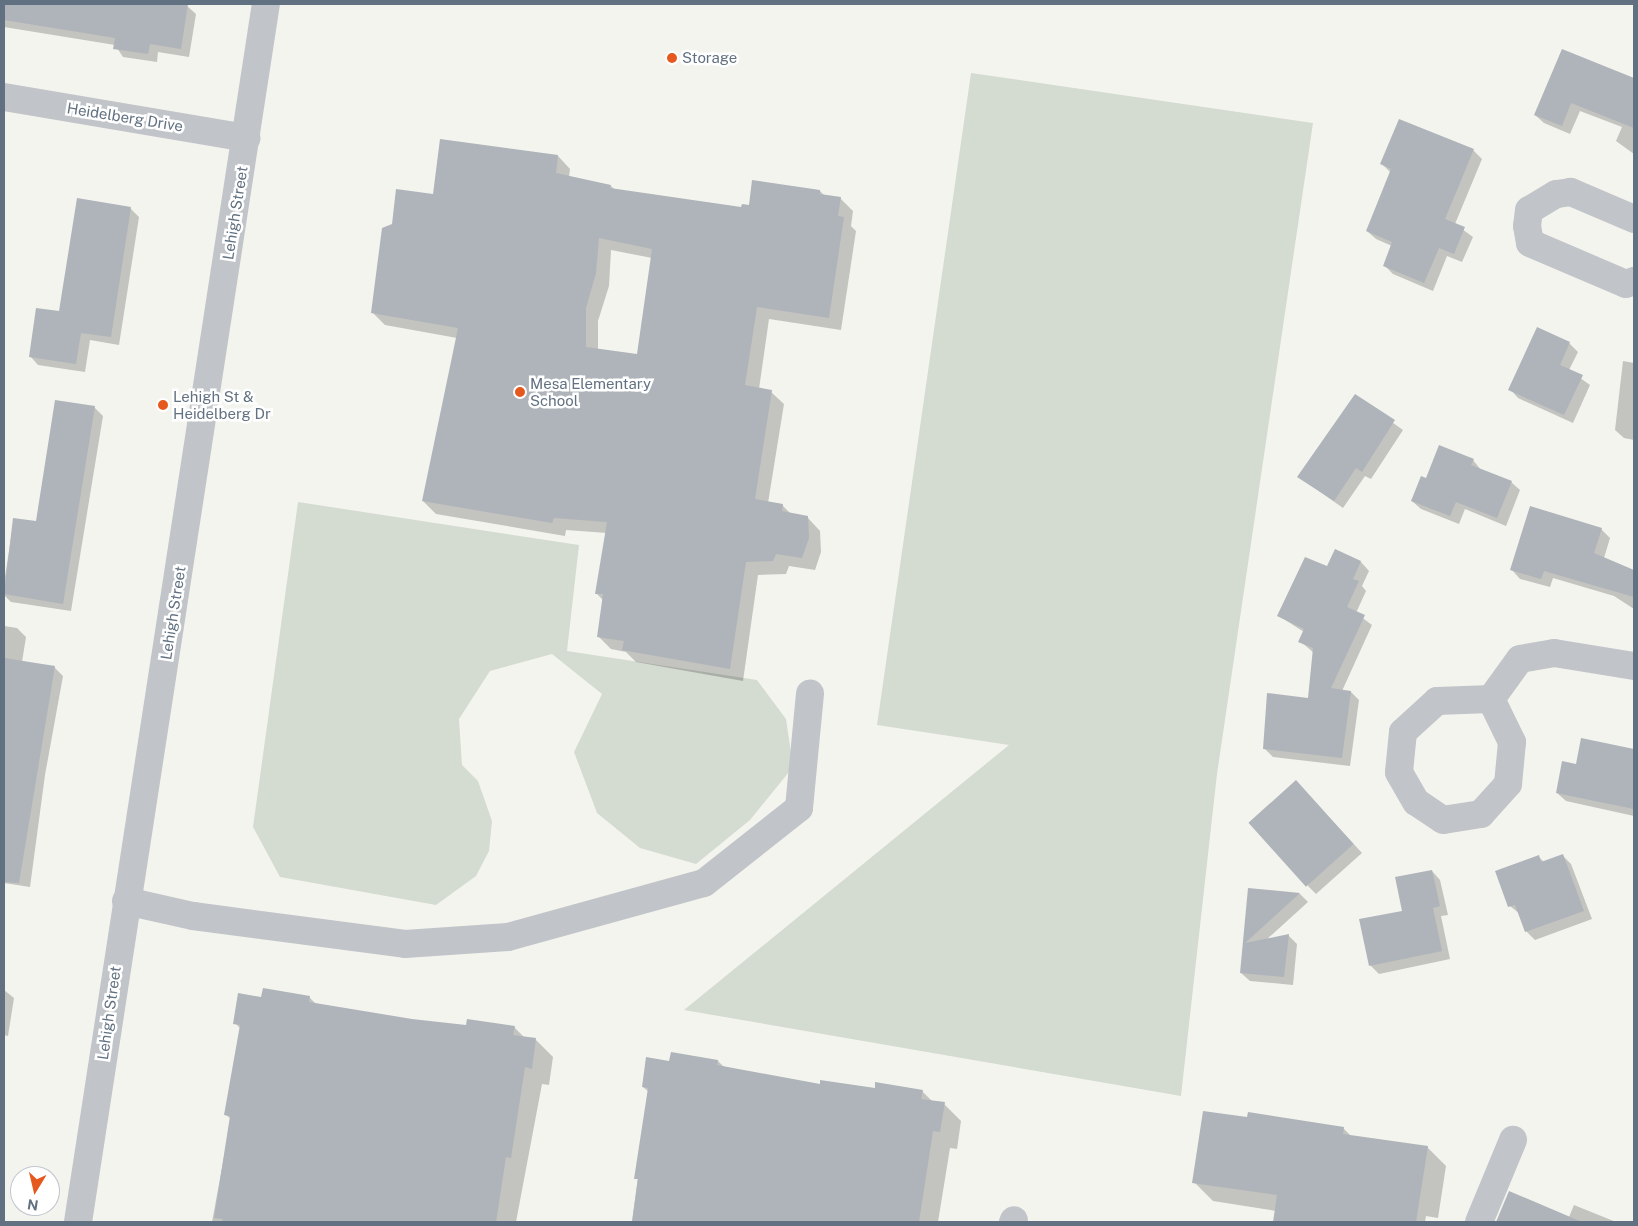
<!DOCTYPE html>
<style>
body{margin:0}
#map{position:relative;width:1638px;height:1226px;overflow:hidden;background:#f4f4ef;font-family:"Public Sans",sans-serif}
div>[style]{position:absolute}
.green>*{inset:0;background:#d4dbd0}
.shadow>*{inset:0;background:#0003}
.building>*{inset:0;background:#aeb4b9;transform-origin:0 0}
.minor>*{height:28px;margin:-14px;padding:0 14px;transform-origin:14px;border-radius:14px;background:#c1c4c8}
.dots>*{width:14px;height:14px;translate:-50% -50%;box-sizing:border-box;border:2px solid #fff;border-radius:50%}
span{translate:-50% -50%;white-space:nowrap;text-align:center;line-height:1.15;-webkit-text-stroke:5px #fff;paint-order:stroke}
.poi-label{font-size:15px;color:#627181}
.left{translate:0 -50%;text-align:left}
.street-label{font-size:15px;color:#627181}
.frame{position:absolute;inset:0;border:5px solid #627181;pointer-events:none}
.north{position:absolute;left:10px;top:1166px;width:50px;height:50px;box-sizing:border-box;background:#fff;border:1px solid #c0c6cd;border-radius:50%;rotate:189deg;font-size:14px;font-weight:700;line-height:20px;text-align:center;color:#627181}
.north::after{content:'';display:block;margin:auto;width:18px;height:22px;background:#e5591e;clip-path:polygon(50% 0,100% 100%,50% 72%,0 100%)}
</style>
<div id="map">
<div class="green">
<i style="clip-path:polygon(971px 73px,1313px 123px,1217px 774px,1181px 1096px,684px 1010px,1009px 745px,877px 725px)"></i>
<i style="clip-path:polygon(298px 502px,579px 545px,567px 651px,757px 680px,786px 719px,793px 767px,750px 820px,696px 864px,640px 848px,597px 813px,574px 752px,602px 694px,552px 654px,490px 671px,459px 719px,462px 765px,478px 781px,492px 821px,489px 851px,476px 876px,436px 905px,280px 877px,253px 827px)"></i>
</div>
<div class="shadow">
<i style="clip-path:polygon(4px 4px,187px 6px,196px 14px,189px 57px,158px 52px,157px 62px,123px 57px,115px 45px,4px 27px)"></i>
<i style="clip-path:polygon(1562px 50px,1634px 82px,1634px 154px,1616px 141px,1622px 127px,1580px 111px,1570px 134px,1544px 123px,1535px 115px)"></i>
<i style="clip-path:polygon(1400px 120px,1473px 150px,1482px 159px,1455px 224px,1473px 237px,1462px 262px,1447px 256px,1433px 291px,1393px 274px,1384px 265px,1392px 246px,1376px 239px,1367px 231px,1390px 172px,1382px 164px)"></i>
<i style="clip-path:polygon(evenodd,558px 156px,570px 169px,569px 177px,611px 186px,615px 190px,742px 209px,820px 191px,825px 196px,840px 198px,853px 211px,851px 226px,856px 231px,841px 330px,769px 319px,759px 389px,771px 392px,784px 404px,768px 503px,782px 505px,792px 515px,808px 518px,820px 531px,821px 552px,815px 570px,789px 566px,786px 574px,758px 575px,743px 681px,636px 662px,626px 652px,611px 649px,598px 636px,603px 600px,597px 594px,607px 533px,566px 530px,565px 536px,436px 514px,423px 501px,457px 338px,385px 325px,372px 312px,394px 225px,434px 195px,558px 156px,611px 250px,652px 258px,638px 355px,598px 350px,598px 321px,609px 286px,611px 250px)"></i>
<i style="clip-path:polygon(130px 208px,139px 217px,119px 345px,90px 340px,85px 372px,38px 365px,30px 356px)"></i>
<i style="clip-path:polygon(1569px 343px,1578px 352px,1569px 370px,1590px 385px,1573px 423px,1518px 398px,1510px 389px)"></i>
<i style="clip-path:polygon(1623px 361px,1634px 363px,1634px 440px,1624px 438px,1615px 430px)"></i>
<i style="clip-path:polygon(1355px 396px,1403px 430px,1371px 479px,1365px 476px,1343px 508px,1299px 477px)"></i>
<i style="clip-path:polygon(94px 407px,103px 416px,71px 611px,11px 602px,4px 595px,4px 583px,14px 519px,37px 523px)"></i>
<i style="clip-path:polygon(1473px 460px,1481px 470px,1511px 482px,1520px 490px,1506px 526px,1465px 509px,1459px 524px,1421px 509px,1412px 501px,1426px 480px)"></i>
<i style="clip-path:polygon(1601px 529px,1610px 538px,1604px 558px,1634px 572px,1634px 609px,1614px 596px,1553px 578px,1550px 587px,1520px 579px,1512px 570px)"></i>
<i style="clip-path:polygon(1335px 551px,1361px 562px,1369px 571px,1362px 586px,1366px 591px,1356px 613px,1372px 625px,1342px 691px,1351px 692px,1359px 700px,1350px 766px,1273px 757px,1264px 748px,1309px 699px,1314px 653px,1300px 641px,1304px 632px,1279px 616px,1327px 568px)"></i>
<i style="clip-path:polygon(4px 626px,17px 628px,26px 637px,22px 662px,54px 667px,63px 676px,45px 775px,30px 887px,4px 883px,4px 739px,9px 705px,4px 704px)"></i>
<i style="clip-path:polygon(1582px 740px,1634px 751px,1634px 816px,1566px 801px,1557px 793px,1577px 765px)"></i>
<i style="clip-path:polygon(1304px 790px,1362px 853px,1316px 894px,1308px 886px)"></i>
<i style="clip-path:polygon(1538px 856px,1544px 862px,1563px 856px,1571px 864px,1592px 919px,1535px 940px,1526px 931px,1520px 914px,1510px 906px)"></i>
<i style="clip-path:polygon(1432px 871px,1440px 880px,1448px 915px,1441px 916px,1450px 959px,1379px 974px,1371px 966px,1361px 920px,1403px 912px)"></i>
<i style="clip-path:polygon(1249px 889px,1300px 894px,1308px 902px,1266px 940px,1288px 935px,1297px 944px,1293px 985px,1250px 981px,1241px 973px)"></i>
<i style="clip-path:polygon(4px 990px,14px 998px,8px 1036px,4px 1035px)"></i>
<i style="clip-path:polygon(309px 997px,317px 1005px,412px 1020px,467px 1026px,514px 1027px,525px 1038px,536px 1040px,553px 1057px,549px 1085px,542px 1084px,516px 1222px,212px 1222px,231px 1119px,226px 1115px,241px 1029px,235px 1023px,262px 998px)"></i>
<i style="clip-path:polygon(718px 1061px,725px 1068px,821px 1085px,922px 1091px,933px 1102px,944px 1104px,961px 1121px,957px 1149px,950px 1148px,938px 1222px,632px 1222px,649px 1092px,643px 1087px,670px 1063px)"></i>
<i style="clip-path:polygon(1343px 1128px,1351px 1136px,1427px 1147px,1446px 1166px,1438px 1218px,1426px 1216px,1425px 1222px,1274px 1222px,1276px 1211px,1213px 1201px,1194px 1182px)"></i>
<i style="clip-path:polygon(1510px 1193px,1569px 1217px,1574px 1205px,1616px 1222px,1498px 1222px)"></i>
</div>
<div class="building">
<i style="clip-path:polygon(4px 4px,188px 4px,181px 49px,150px 44px,148px 54px,113px 49px,115px 38px,4px 20px)"></i>
<i style="clip-path:polygon(1562px 49px,1634px 78px,1634px 128px,1571px 103px,1562px 126px,1534px 115px)"></i>
<i style="clip-path:polygon(1399px 119px,1474px 149px,1445px 219px,1465px 227px,1454px 254px,1439px 248px,1424px 283px,1383px 266px,1392px 242px,1366px 231px,1391px 169px,1380px 164px)"></i>
<i style="clip-path:polygon(evenodd,440px 139px,558px 155px,556px 173px,611px 185px,610px 188px,741px 207px,742px 204px,749px 205px,752px 180px,820px 190px,820px 194px,841px 197px,838px 216px,844px 217px,829px 318px,757px 307px,745px 385px,772px 390px,755px 499px,783px 504px,782px 511px,808px 516px,809px 538px,802px 558px,776px 554px,773px 561px,746px 562px,730px 669px,622px 650px,624px 641px,597px 637px,603px 594px,595px 594px,607px 522px,554px 518px,552px 523px,422px 501px,458px 328px,371px 313px,382px 228px,392px 224px,396px 189px,433px 194px,440px 139px,599px 238px,652px 249px,637px 354px,586px 347px,586px 308px,596px 273px,599px 238px)"></i>
<i style="clip-path:polygon(77px 198px,131px 207px,111px 337px,81px 333px,76px 364px,29px 357px,36px 308px,59px 311px)"></i>
<i style="clip-path:polygon(1537px 327px,1570px 342px,1560px 365px,1583px 375px,1564px 415px,1508px 390px)"></i>
<i style="clip-path:polygon(1355px 394px,1395px 420px,1362px 472px,1356px 468px,1334px 501px,1297px 477px)"></i>
<i style="clip-path:polygon(55px 400px,95px 406px,63px 604px,4px 594px,13px 518px,36px 521px)"></i>
<i style="clip-path:polygon(1439px 445px,1474px 459px,1471px 465px,1512px 481px,1497px 518px,1456px 502px,1450px 516px,1411px 501px,1421px 476px,1426px 478px)"></i>
<i style="clip-path:polygon(1530px 506px,1602px 528px,1594px 553px,1634px 570px,1634px 597px,1544px 571px,1541px 579px,1510px 570px)"></i>
<i style="clip-path:polygon(1335px 549px,1361px 561px,1353px 579px,1359px 581px,1347px 607px,1365px 615px,1331px 688px,1351px 691px,1342px 758px,1263px 749px,1267px 693px,1308px 698px,1313px 648px,1298px 642px,1304px 629px,1277px 616px,1305px 557px,1327px 566px)"></i>
<i style="clip-path:polygon(4px 658px,55px 666px,19px 883px,4px 882px)"></i>
<i style="clip-path:polygon(1581px 738px,1634px 749px,1634px 809px,1556px 793px,1562px 761px,1576px 764px)"></i>
<i style="left:1296px;top:780px;width:86px;height:64px;rotate:48deg"></i>
<i style="clip-path:polygon(1563px 854px,1584px 911px,1525px 932px,1515px 905px,1508px 907px,1495px 871px,1539px 855px,1541px 862px)"></i>
<i style="clip-path:polygon(1432px 870px,1440px 906px,1433px 908px,1442px 951px,1369px 966px,1359px 919px,1402px 911px,1395px 877px)"></i>
<i style="clip-path:polygon(1248px 888px,1300px 893px,1245px 943px,1289px 934px,1284px 977px,1240px 973px)"></i>
<i style="clip-path:polygon(263px 988px,310px 996px,309px 1002px,412px 1019px,466px 1025px,467px 1019px,515px 1026px,513px 1035px,536px 1038px,532px 1069px,525px 1067px,511px 1158px,506px 1157px,496px 1222px,222px 1222px,223px 1219px,214px 1218px,230px 1116px,224px 1115px,240px 1025px,233px 1024px,238px 993px,261px 997px)"></i>
<i style="clip-path:polygon(671px 1052px,718px 1060px,717px 1065px,820px 1084px,820px 1080px,875px 1088px,875px 1082px,923px 1090px,921px 1099px,945px 1102px,940px 1132px,933px 1131px,919px 1222px,632px 1222px,638px 1179px,634px 1179px,648px 1088px,642px 1087px,646px 1057px,669px 1061px)"></i>
<i style="clip-path:polygon(1203px 1111px,1247px 1117px,1248px 1112px,1344px 1127px,1343px 1134px,1428px 1146px,1416px 1222px,1273px 1222px,1277px 1195px,1192px 1183px)"></i>
<i style="clip-path:polygon(1509px 1191px,1582px 1222px,1496px 1222px)"></i>
</div>
<div class="minor">
<i style="left:4px;top:97px;width:246px;rotate:9.6deg"></i>
<i style="left:1634px;top:219px;width:69px;rotate:-156.8deg"></i>
<i style="left:1571px;top:192px;width:15px;rotate:172deg"></i>
<i style="left:1556px;top:194px;width:31px;rotate:149deg"></i>
<i style="left:1529px;top:210px;width:16px;rotate:97deg"></i>
<i style="left:1527px;top:226px;width:17px;rotate:80deg"></i>
<i style="left:1530px;top:243px;width:104px;rotate:23.1deg"></i>
<i style="left:1626px;top:284px;width:9px;rotate:-21deg"></i>
<i style="left:1491px;top:699px;width:48px;rotate:64deg"></i>
<i style="left:1512px;top:742px;width:42px;rotate:95.4deg"></i>
<i style="left:1508px;top:784px;width:40px;rotate:132deg"></i>
<i style="left:1481px;top:814px;width:38px;rotate:171deg"></i>
<i style="left:1443px;top:820px;width:32px;rotate:-146deg"></i>
<i style="left:1416px;top:802px;width:34px;rotate:-120deg"></i>
<i style="left:1399px;top:772px;width:40px;rotate:-84.3deg"></i>
<i style="left:1403px;top:732px;width:46px;rotate:-42.4deg"></i>
<i style="left:1437px;top:701px;width:54px;rotate:-2.1deg"></i>
<i style="left:1491px;top:699px;width:49px;rotate:-54.1deg"></i>
<i style="left:1520px;top:659px;width:35px;rotate:-10deg"></i>
<i style="left:1554px;top:653px;width:81px;rotate:9.2deg"></i>
<i style="left:126px;top:901px;width:69px;rotate:12.6deg"></i>
<i style="left:193px;top:916px;width:214px;rotate:7.5deg"></i>
<i style="left:405px;top:944px;width:103px;rotate:-3.9deg"></i>
<i style="left:508px;top:937px;width:203px;rotate:-15.4deg"></i>
<i style="left:704px;top:883px;width:121px;rotate:-38.3deg"></i>
<i style="left:799px;top:808px;width:115px;rotate:-84.5deg"></i>
<i style="left:78px;top:1222px;width:1232px;rotate:-81.23deg"></i>
<i style="left:1013px;top:1222px;width:2px;rotate:-63deg"></i>
<i style="left:1479px;top:1222px;width:89px;rotate:-67.5deg"></i>
</div>
<div class="dots">
<i style="left:672px;top:58px;background:#e5591e"></i>
<i style="left:520px;top:392px;background:#e5591e"></i>
<i style="left:163px;top:405px;background:#e5591e"></i>
</div>
<div class="poi-label">
<span class="left" style="left:682px;top:58px">Storage</span>
<span class="left" style="left:530px;top:392px">Mesa Elementary<br>School</span>
<span class="left" style="left:173px;top:405px">Lehigh St &amp;<br>Heidelberg Dr</span>
</div>
<div class="street-label">
<span style="left:125px;top:117px;rotate:9deg">Heidelberg Drive</span>
<span style="left:235px;top:213px;rotate:-81deg">Lehigh Street</span>
<span style="left:173px;top:613px;rotate:-81deg">Lehigh Street</span>
<span style="left:109px;top:1013px;rotate:-82deg">Lehigh Street</span>
</div>
<div class="frame"></div>
<div class="north">N</div>
</div>
